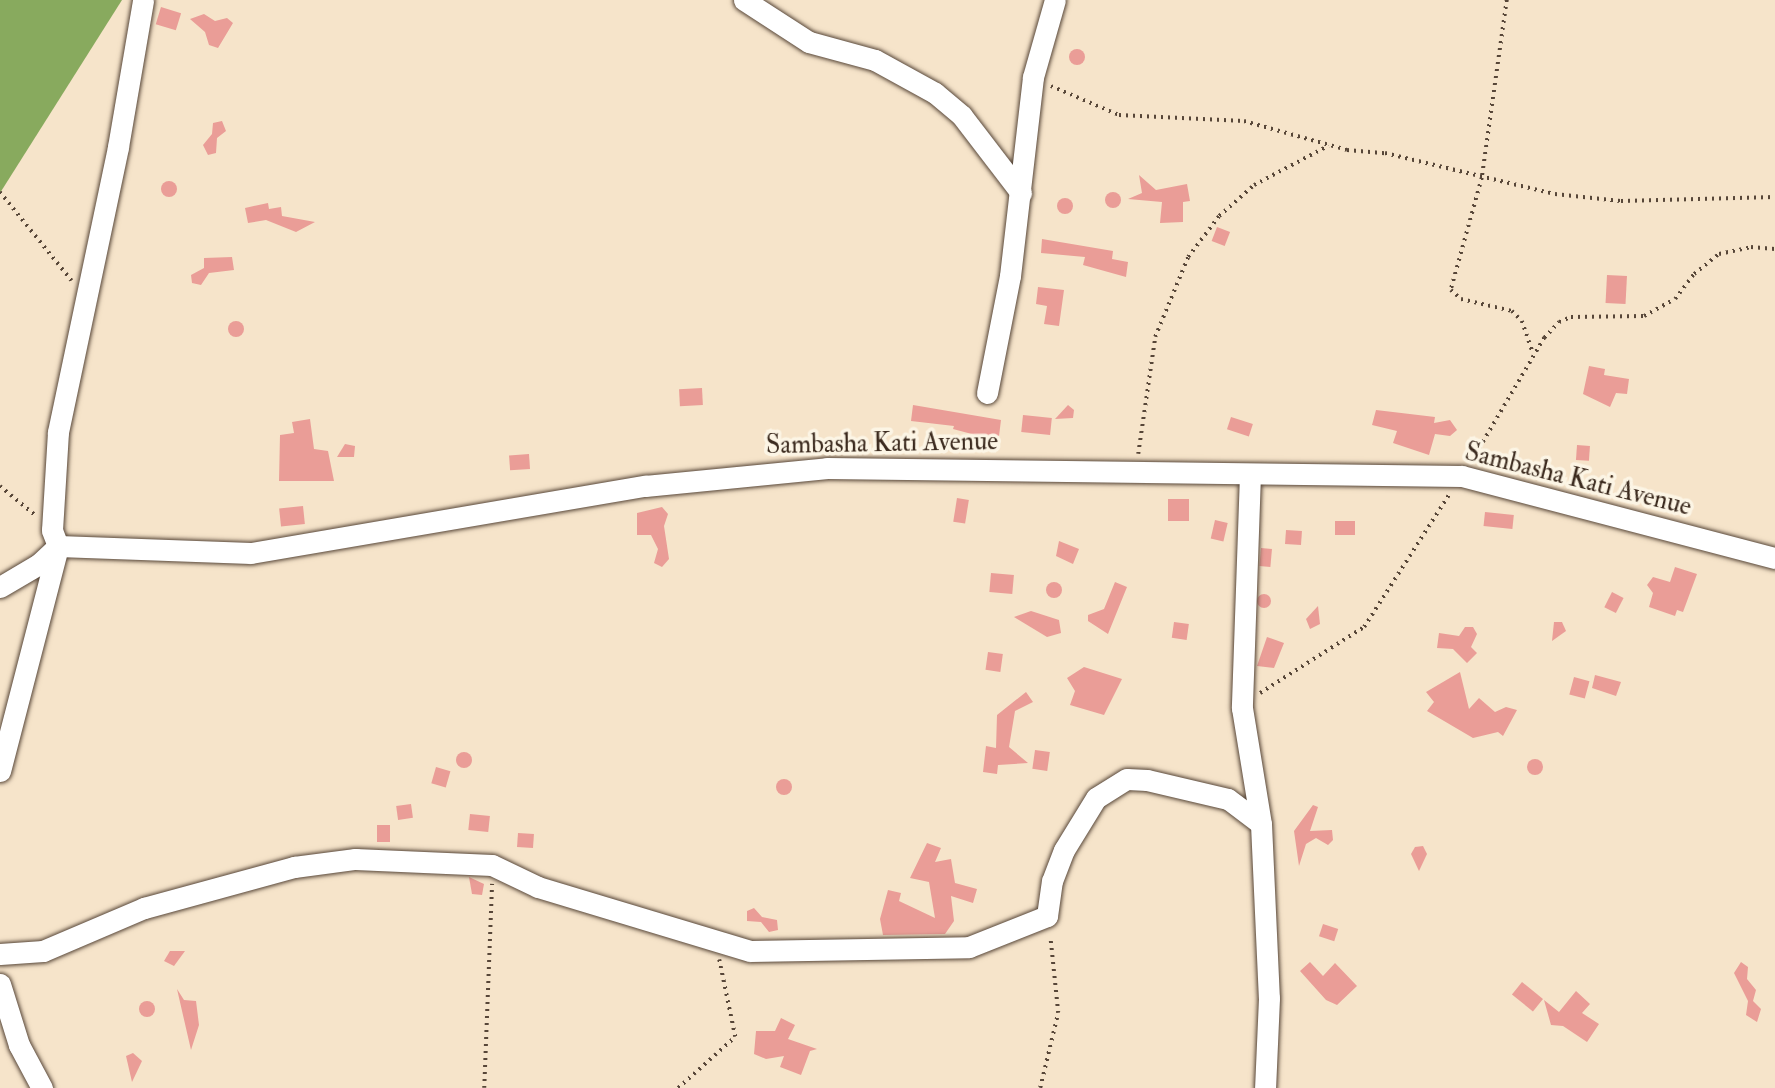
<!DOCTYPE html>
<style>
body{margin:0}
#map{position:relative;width:1775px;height:1088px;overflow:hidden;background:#f6e4ca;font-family:"IM FELL Double Pica",serif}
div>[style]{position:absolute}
.forest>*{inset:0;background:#88aa5e}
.building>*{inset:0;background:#ea9d97;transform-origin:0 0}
.round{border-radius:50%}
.path>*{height:3.5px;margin-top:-1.75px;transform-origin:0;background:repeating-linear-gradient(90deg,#574638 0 2px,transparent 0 7px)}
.roads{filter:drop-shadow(0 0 2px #574638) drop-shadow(0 0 2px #574638)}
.minor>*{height:21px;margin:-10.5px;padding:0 10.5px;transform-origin:10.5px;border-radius:10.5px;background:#fff}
span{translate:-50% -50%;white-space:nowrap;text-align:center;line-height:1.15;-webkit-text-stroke:7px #fcf5e5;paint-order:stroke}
.street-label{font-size:26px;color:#3b2a1e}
</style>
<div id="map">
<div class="forest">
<i style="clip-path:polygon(0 0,122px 0,0 193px)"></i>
</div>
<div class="building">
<i style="left:161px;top:7px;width:21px;height:18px;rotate:17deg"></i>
<i style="clip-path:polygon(204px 14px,215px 21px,227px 18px,233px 23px,218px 48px,209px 45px,205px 32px,190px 19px)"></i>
<i class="round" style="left:1069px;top:49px;width:16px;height:16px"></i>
<i style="clip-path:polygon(222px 121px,226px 131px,217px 138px,216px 153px,208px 155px,203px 145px,212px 134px,213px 123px)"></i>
<i style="clip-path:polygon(1139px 175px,1156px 190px,1187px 184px,1190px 201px,1183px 202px,1183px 222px,1160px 223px,1162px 202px,1128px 199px,1142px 193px)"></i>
<i class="round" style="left:161px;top:181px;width:16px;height:16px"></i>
<i class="round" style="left:1105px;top:192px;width:16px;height:16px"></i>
<i class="round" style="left:1057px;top:198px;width:16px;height:16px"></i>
<i style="clip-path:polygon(268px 203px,269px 209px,281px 207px,282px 216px,315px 222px,296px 232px,266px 220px,248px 223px,245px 208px)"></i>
<i style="left:1217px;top:227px;width:14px;height:15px;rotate:21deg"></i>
<i style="clip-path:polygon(1042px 239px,1113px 251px,1112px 259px,1128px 262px,1126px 277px,1083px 265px,1085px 257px,1041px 253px)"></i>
<i style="clip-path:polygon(232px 257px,234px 270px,209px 273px,201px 285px,192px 283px,191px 275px,204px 268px,204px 258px)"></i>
<i style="left:1607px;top:275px;width:20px;height:28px;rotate:3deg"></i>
<i style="clip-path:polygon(1038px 287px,1064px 290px,1059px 326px,1044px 324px,1047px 306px,1036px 304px)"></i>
<i class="round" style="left:228px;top:321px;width:16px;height:16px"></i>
<i style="clip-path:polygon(1589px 366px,1605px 369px,1604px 375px,1629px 379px,1627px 394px,1616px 393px,1610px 407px,1583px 394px)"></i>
<i style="left:702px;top:388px;width:17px;height:23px;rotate:87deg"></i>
<i style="clip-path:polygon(913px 405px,1001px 420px,999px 436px,983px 437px,953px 429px,954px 426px,911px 421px)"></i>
<i style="clip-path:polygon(1068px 405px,1074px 410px,1073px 418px,1055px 419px)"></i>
<i style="clip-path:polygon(1376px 410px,1435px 417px,1434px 423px,1450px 420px,1457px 430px,1450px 436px,1435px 434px,1429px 455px,1393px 443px,1397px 431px,1372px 425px)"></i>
<i style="left:1023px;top:415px;width:29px;height:17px;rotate:6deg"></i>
<i style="left:1231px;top:417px;width:23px;height:13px;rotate:18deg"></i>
<i style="clip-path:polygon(310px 419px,314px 449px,328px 451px,334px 481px,279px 481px,280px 435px,294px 433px,292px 422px)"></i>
<i style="clip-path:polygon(345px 444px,355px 446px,354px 457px,337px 457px)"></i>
<i style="left:1577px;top:445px;width:13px;height:15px;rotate:4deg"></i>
<i style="left:529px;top:454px;width:15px;height:20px;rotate:86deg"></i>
<i style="left:957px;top:498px;width:12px;height:24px;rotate:9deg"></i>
<i style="left:1168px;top:499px;width:21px;height:22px"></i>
<i style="left:303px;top:506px;width:18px;height:24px;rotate:84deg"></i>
<i style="clip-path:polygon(662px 507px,668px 514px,664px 526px,669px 559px,662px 567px,654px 563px,658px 549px,651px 535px,637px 535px,637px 513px)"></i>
<i style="left:1485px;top:512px;width:29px;height:14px;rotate:6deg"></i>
<i style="left:1215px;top:520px;width:13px;height:19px;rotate:13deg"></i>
<i style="left:1335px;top:521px;width:20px;height:14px"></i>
<i style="left:1286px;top:530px;width:16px;height:14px;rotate:4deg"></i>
<i style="clip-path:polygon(1059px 541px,1079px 549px,1073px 564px,1056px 556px)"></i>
<i style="left:1261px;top:548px;width:11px;height:18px;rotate:5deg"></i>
<i style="clip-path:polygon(1675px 567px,1697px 574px,1683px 612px,1677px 610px,1675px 616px,1649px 607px,1653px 593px,1647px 585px,1653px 577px,1670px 582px)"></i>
<i style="left:991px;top:573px;width:23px;height:19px;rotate:5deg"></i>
<i class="round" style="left:1046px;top:582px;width:16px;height:16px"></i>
<i style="clip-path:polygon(1115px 582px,1127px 587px,1108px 634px,1088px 621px,1088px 615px,1104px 609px)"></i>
<i style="left:1612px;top:592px;width:13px;height:17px;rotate:27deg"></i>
<i class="round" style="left:1257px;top:594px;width:14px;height:14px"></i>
<i style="clip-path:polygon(1318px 606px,1320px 624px,1310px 629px,1306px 619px)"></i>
<i style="clip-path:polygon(1031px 611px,1059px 620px,1061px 633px,1047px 637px,1014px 617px)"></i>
<i style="left:1174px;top:622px;width:15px;height:16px;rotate:8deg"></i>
<i style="clip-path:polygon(1554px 622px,1562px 622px,1566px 631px,1552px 641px)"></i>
<i style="clip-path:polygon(1465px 627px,1473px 627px,1477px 634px,1471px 647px,1477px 653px,1467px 663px,1453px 649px,1437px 648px,1439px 633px,1459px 636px)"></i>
<i style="clip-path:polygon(1267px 637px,1284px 643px,1274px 668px,1257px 666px)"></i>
<i style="left:988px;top:652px;width:15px;height:18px;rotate:8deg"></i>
<i style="clip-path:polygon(1084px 667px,1122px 679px,1104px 715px,1070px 705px,1075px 691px,1067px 678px)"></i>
<i style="clip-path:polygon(1460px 672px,1469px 709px,1479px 698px,1495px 712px,1506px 707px,1517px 710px,1503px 736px,1498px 732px,1473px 738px,1427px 711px,1434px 702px,1426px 692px)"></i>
<i style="clip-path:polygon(1595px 675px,1621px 682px,1616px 696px,1592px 688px)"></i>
<i style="left:1574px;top:677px;width:16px;height:18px;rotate:15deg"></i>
<i style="clip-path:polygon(1026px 692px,1033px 702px,1015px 711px,1009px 747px,1028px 763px,998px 765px,997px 774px,983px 772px,986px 746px,996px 748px,997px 715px)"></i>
<i style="left:1035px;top:750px;width:15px;height:19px;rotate:8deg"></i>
<i class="round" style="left:456px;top:752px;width:16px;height:16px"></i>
<i class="round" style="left:1527px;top:759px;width:16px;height:16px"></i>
<i style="left:436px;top:767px;width:15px;height:17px;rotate:16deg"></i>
<i class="round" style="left:776px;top:779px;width:16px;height:16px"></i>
<i style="left:411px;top:804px;width:14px;height:15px;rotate:82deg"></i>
<i style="clip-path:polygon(1313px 805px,1318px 807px,1310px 831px,1332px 830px,1333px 840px,1328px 845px,1316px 838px,1306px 844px,1299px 866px,1294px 831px)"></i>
<i style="left:470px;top:814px;width:20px;height:16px;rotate:6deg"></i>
<i style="left:377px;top:825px;width:13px;height:17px"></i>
<i style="left:518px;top:833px;width:16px;height:14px;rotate:4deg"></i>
<i style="clip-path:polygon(927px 843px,941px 848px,935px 862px,951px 859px,955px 883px,977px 889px,973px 903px,951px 896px,954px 921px,945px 934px,883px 935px,880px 919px,888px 890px,901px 893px,899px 901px,935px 918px,929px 882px,910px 878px)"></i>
<i style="clip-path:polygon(1423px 846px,1427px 854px,1419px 871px,1411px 854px,1415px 847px)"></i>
<i style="clip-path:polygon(469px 877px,484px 884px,482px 895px,472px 894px)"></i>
<i style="clip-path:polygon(754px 908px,762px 917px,777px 920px,778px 930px,769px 932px,761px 922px,747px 921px,747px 911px)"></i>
<i style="left:1323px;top:924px;width:16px;height:13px;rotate:18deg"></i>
<i style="clip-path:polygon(170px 951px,185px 951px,174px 966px,164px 961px)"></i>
<i style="clip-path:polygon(1310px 962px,1323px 976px,1335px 963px,1357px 986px,1337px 1005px,1326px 1000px,1300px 971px)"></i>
<i style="clip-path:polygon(1741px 962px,1748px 967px,1747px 979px,1756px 990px,1753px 1001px,1761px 1009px,1757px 1022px,1746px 1015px,1748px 1001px,1734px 973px)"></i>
<i style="left:1522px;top:982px;width:27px;height:16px;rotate:39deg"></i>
<i style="clip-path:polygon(177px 989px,184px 1000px,196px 1001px,199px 1025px,191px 1050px)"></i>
<i style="clip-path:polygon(1576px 991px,1590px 1004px,1582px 1013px,1599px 1024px,1587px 1042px,1563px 1026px,1551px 1025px,1544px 1000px,1559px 1012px)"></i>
<i class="round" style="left:139px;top:1001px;width:16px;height:16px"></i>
<i style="clip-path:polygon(781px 1018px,795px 1025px,788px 1039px,817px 1049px,810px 1051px,801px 1075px,780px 1067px,784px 1056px,766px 1059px,754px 1054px,756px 1031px,775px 1031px)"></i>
<i style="clip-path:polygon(133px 1053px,142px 1061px,132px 1082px,126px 1056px)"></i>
</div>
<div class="path">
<i style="left:1507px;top:0;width:180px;rotate:98deg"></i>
<i style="left:1482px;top:178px;width:116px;rotate:105.5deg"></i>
<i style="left:1451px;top:290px;width:13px;rotate:42deg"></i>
<i style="left:1461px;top:299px;width:52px;rotate:13.2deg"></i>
<i style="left:1512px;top:311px;width:14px;rotate:45deg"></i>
<i style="left:1522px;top:321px;width:34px;rotate:71deg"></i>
<i style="left:1051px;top:86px;width:74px;rotate:23.1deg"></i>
<i style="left:1119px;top:115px;width:125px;rotate:2.7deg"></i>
<i style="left:1244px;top:121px;width:107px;rotate:15.7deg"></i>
<i style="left:1347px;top:150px;width:38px;rotate:5deg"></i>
<i style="left:1385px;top:153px;width:175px;rotate:13.6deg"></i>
<i style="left:1555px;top:194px;width:66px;rotate:6.1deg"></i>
<i style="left:1621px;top:201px;width:154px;rotate:-1.5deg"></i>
<i style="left:0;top:192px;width:114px;rotate:51deg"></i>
<i style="left:1138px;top:454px;width:118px;rotate:-81.7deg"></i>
<i style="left:1155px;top:337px;width:87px;rotate:-67.6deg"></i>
<i style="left:1188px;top:257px;width:51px;rotate:-52.9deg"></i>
<i style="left:1219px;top:216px;width:47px;rotate:-41.5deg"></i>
<i style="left:1254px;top:185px;width:84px;rotate:-27.8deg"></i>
<i style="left:1472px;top:460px;width:142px;rotate:-59.5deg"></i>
<i style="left:1544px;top:338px;width:22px;rotate:-47deg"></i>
<i style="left:1559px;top:322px;width:13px;rotate:-23deg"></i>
<i style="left:1571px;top:317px;width:73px;rotate:-0.8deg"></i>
<i style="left:1644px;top:316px;width:35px;rotate:-29deg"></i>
<i style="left:1675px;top:299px;width:31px;rotate:-53deg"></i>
<i style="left:1694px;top:274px;width:32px;rotate:-39deg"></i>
<i style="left:1719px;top:254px;width:33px;rotate:-12deg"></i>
<i style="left:1751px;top:247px;width:24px;rotate:5deg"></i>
<i style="left:0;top:486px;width:45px;rotate:39.6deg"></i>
<i style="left:1260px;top:693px;width:123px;rotate:-32.4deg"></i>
<i style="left:1364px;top:627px;width:159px;rotate:-57.3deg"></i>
<i style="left:484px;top:1088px;width:204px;rotate:-87.8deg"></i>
<i style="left:678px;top:1088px;width:76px;rotate:-41.8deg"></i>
<i style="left:735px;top:1037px;width:79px;rotate:-101.7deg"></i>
<i style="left:1040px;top:1088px;width:77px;rotate:-76.5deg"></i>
<i style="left:1058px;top:1013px;width:77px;rotate:-95.9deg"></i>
</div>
<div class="roads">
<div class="minor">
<i style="left:744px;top:0;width:77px;rotate:32.9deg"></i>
<i style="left:809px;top:42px;width:68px;rotate:15.3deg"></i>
<i style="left:875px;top:60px;width:68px;rotate:28.8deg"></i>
<i style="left:935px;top:93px;width:35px;rotate:40deg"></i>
<i style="left:962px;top:116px;width:97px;rotate:52.5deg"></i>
<i style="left:987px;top:393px;width:119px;rotate:-78.9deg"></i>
<i style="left:1010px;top:276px;width:200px;rotate:-83.4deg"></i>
<i style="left:1033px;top:77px;width:80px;rotate:-74.1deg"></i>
<i style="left:1250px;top:474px;width:234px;rotate:92deg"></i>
<i style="left:1242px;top:708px;width:118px;rotate:80.7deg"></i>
<i style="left:0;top:587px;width:45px;rotate:-30.5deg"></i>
<i style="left:39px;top:564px;width:26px;rotate:-43deg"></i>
<i style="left:58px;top:546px;width:193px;rotate:2.1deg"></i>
<i style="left:251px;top:553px;width:400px;rotate:-9.7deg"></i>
<i style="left:645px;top:486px;width:183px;rotate:-5.6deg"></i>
<i style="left:827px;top:468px;width:635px;rotate:0.72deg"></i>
<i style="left:1462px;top:476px;width:324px;rotate:14.7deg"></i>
<i style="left:0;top:771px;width:232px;rotate:-75.5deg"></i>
<i style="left:58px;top:546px;width:17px;rotate:-111deg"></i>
<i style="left:52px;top:530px;width:98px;rotate:-86.5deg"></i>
<i style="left:58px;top:432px;width:291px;rotate:-78.1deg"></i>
<i style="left:118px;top:147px;width:149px;rotate:-80.3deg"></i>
<i style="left:0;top:954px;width:43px;rotate:-4deg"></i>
<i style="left:43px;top:951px;width:110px;rotate:-23.1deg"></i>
<i style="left:144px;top:908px;width:156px;rotate:-15.3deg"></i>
<i style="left:294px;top:867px;width:62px;rotate:-7.5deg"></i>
<i style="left:355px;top:859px;width:137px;rotate:2.5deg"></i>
<i style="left:492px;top:865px;width:51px;rotate:25.6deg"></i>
<i style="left:538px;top:887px;width:221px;rotate:16.8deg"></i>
<i style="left:750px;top:951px;width:219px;rotate:-1deg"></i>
<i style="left:969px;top:947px;width:84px;rotate:-21.7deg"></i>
<i style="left:1047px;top:916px;width:35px;rotate:-82deg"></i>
<i style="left:1052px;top:881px;width:33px;rotate:-69deg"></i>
<i style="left:1064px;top:850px;width:61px;rotate:-58.4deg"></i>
<i style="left:1096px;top:798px;width:36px;rotate:-32deg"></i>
<i style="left:1127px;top:779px;width:20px;rotate:3deg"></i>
<i style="left:1147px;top:780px;width:83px;rotate:13.2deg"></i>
<i style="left:1228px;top:799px;width:41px;rotate:37.1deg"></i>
<i style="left:1261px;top:824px;width:174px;rotate:87.4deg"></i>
<i style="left:1269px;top:998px;width:90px;rotate:92.5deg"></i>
<i style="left:0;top:984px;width:64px;rotate:72.7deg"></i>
<i style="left:19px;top:1045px;width:49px;rotate:61.9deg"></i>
</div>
</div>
<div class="street-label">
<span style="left:882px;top:444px;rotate:-1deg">Sambasha Kati Avenue</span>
<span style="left:1578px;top:480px;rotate:14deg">Sambasha Kati Avenue</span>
</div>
</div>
